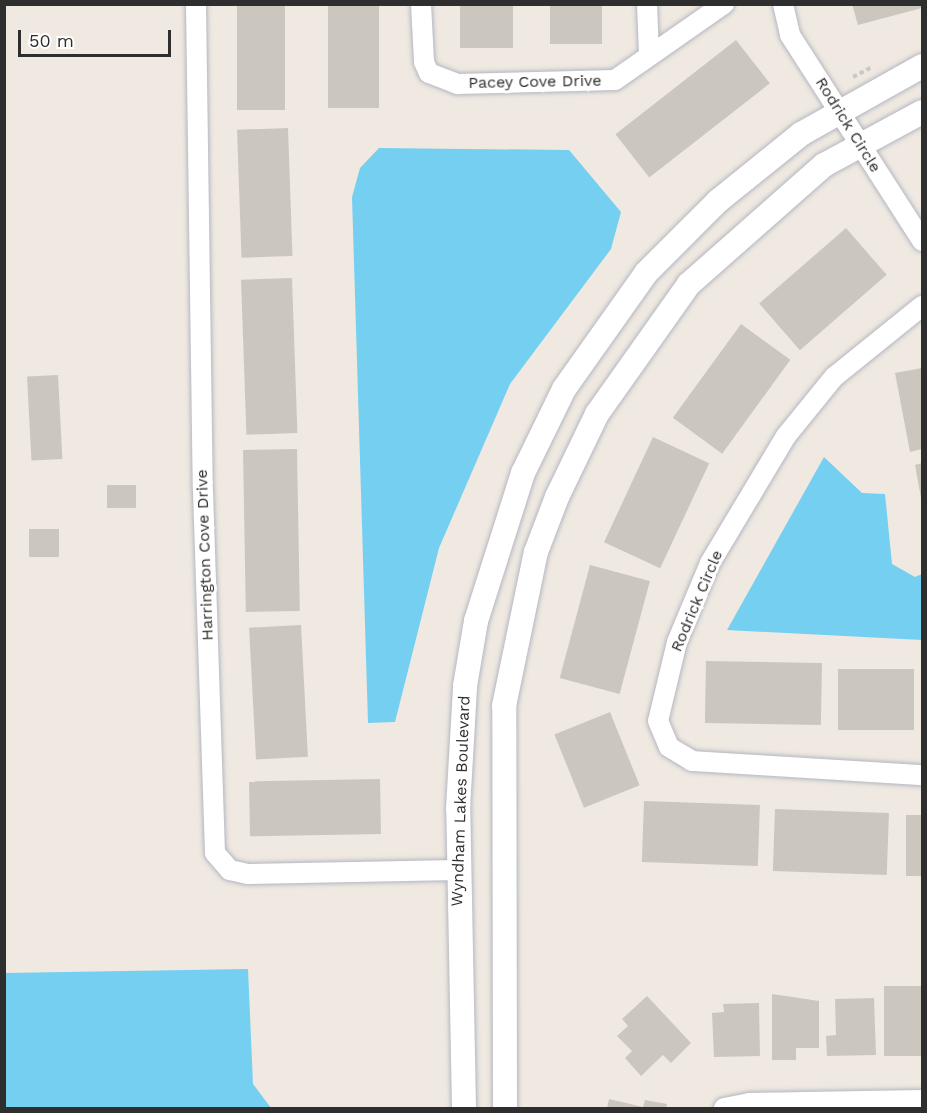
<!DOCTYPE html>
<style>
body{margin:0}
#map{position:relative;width:927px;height:1113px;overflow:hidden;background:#efe9e1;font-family:"Work Sans",sans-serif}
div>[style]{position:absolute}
.water>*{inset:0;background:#75cff0}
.building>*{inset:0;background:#cbc7bf;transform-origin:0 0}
.path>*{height:4px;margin-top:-2px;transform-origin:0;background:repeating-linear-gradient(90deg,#c9c9c9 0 4.5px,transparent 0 7.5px)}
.roads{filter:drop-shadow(0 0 2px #b4b7c1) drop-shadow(0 0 2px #b4b7c1)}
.minor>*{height:20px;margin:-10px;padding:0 10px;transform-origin:10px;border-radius:10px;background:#fff}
.tertiary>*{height:24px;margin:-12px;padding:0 12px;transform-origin:12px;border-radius:12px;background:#fff}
span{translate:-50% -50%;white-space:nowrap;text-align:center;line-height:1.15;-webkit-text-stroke:6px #fff;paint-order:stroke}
.street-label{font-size:16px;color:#2e2e2e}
.frame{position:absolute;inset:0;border:6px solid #2e2e2e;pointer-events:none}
.scale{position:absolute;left:18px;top:30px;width:153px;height:27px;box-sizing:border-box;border:3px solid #2e2e2e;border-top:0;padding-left:8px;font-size:18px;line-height:21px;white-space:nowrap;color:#2e2e2e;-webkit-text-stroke:4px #fff;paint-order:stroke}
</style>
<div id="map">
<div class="water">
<i style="clip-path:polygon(379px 148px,569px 150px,621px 212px,611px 249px,510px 384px,439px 548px,395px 722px,368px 723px,352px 197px,360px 168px)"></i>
<i style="clip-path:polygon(824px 457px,862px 493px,885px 494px,892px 564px,915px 577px,922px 574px,922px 640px,727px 630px)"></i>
<i style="clip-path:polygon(248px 969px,253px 1084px,271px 1108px,5px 1108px,5px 973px)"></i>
</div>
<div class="building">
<i style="left:237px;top:4px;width:48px;height:106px"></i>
<i style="left:328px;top:4px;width:51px;height:104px"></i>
<i style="left:460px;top:4px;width:53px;height:44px"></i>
<i style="left:550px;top:4px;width:52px;height:40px"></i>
<i style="clip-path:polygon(852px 4px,922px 4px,922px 8px,858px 25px)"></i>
<i style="left:736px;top:40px;width:55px;height:153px;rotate:52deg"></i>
<i style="left:288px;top:128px;width:128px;height:51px;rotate:88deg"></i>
<i style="left:846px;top:228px;width:62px;height:115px;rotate:49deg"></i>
<i style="left:292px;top:278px;width:155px;height:51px;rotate:88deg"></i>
<i style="left:741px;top:324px;width:61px;height:116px;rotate:36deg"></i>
<i style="clip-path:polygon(922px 368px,922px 449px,910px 452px,895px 373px)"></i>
<i style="left:58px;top:375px;width:84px;height:31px;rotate:87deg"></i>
<i style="left:653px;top:437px;width:62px;height:116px;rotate:25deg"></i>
<i style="left:297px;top:449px;width:162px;height:54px;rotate:89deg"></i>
<i style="clip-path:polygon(922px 463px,922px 498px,921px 498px,915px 465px)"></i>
<i style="left:107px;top:485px;width:29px;height:23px"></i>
<i style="left:29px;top:529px;width:30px;height:28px"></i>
<i style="left:590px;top:565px;width:62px;height:117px;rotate:15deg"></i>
<i style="left:301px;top:625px;width:132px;height:52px;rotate:87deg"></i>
<i style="left:706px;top:661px;width:116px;height:62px;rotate:1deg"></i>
<i style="left:838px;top:669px;width:76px;height:61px"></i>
<i style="left:610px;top:712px;width:79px;height:60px;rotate:68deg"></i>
<i style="left:380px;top:779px;width:55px;height:131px;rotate:89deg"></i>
<i style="left:644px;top:801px;width:116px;height:61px;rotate:2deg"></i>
<i style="left:775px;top:809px;width:114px;height:62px;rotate:2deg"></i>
<i style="left:906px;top:815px;width:16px;height:61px"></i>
<i style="left:884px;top:986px;width:38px;height:70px"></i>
<i style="clip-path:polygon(772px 994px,819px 1001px,819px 1048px,796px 1048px,796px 1060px,772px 1060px)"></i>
<i style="clip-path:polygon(647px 996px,691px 1043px,671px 1063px,663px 1055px,641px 1076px,625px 1058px,632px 1051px,617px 1036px,628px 1026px,622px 1019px)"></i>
<i style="clip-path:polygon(874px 998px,876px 1055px,827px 1056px,826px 1036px,836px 1035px,835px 999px)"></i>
<i style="clip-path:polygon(759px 1003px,760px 1056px,714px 1057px,712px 1013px,724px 1012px,723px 1004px)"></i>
<i style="clip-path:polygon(609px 1099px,643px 1107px,645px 1100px,667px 1104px,666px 1108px,607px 1108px)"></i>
</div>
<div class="path">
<i style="left:853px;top:77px;width:21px;rotate:-28deg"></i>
</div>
<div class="roads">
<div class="minor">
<i style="left:196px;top:4px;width:487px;rotate:89.2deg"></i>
<i style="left:203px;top:491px;width:362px;rotate:88.1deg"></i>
<i style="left:215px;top:853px;width:23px;rotate:49deg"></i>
<i style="left:230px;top:870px;width:18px;rotate:13deg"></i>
<i style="left:248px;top:874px;width:210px;rotate:-1.1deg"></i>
<i style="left:421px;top:4px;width:58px;rotate:87deg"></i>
<i style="left:424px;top:62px;width:12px;rotate:66deg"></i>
<i style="left:429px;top:73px;width:31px;rotate:21deg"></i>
<i style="left:458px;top:84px;width:157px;rotate:-1.5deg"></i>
<i style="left:615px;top:80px;width:133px;rotate:-34.9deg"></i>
<i style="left:647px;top:4px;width:50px;rotate:87.7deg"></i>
<i style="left:783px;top:4px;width:32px;rotate:77deg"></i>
<i style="left:790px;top:35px;width:245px;rotate:57.3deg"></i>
<i style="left:922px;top:306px;width:113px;rotate:141.1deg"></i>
<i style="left:834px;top:377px;width:76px;rotate:129.1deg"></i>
<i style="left:786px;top:436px;width:148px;rotate:120.9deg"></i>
<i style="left:710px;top:563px;width:86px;rotate:112.7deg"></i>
<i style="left:677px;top:642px;width:81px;rotate:103.5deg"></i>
<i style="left:658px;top:721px;width:28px;rotate:67deg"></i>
<i style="left:669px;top:747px;width:27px;rotate:31deg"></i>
<i style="left:692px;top:761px;width:230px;rotate:3.5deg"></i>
<i style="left:724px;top:1108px;width:25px;rotate:-11deg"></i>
<i style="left:749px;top:1103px;width:173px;rotate:-1deg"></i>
</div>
<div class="tertiary">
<i style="left:464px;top:1108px;width:299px;rotate:-91.1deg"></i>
<i style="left:458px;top:809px;width:123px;rotate:-86.7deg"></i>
<i style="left:465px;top:686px;width:66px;rotate:-80.4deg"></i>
<i style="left:476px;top:621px;width:155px;rotate:-72.4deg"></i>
<i style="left:523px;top:473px;width:93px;rotate:-64deg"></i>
<i style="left:564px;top:389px;width:142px;rotate:-54.7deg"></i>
<i style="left:646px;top:273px;width:102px;rotate:-45deg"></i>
<i style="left:718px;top:201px;width:107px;rotate:-38.9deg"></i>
<i style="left:801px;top:134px;width:139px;rotate:-29.3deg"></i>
<i style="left:505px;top:1108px;width:402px;rotate:-90.1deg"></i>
<i style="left:504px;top:706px;width:157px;rotate:-78.3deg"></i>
<i style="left:536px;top:552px;width:59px;rotate:-69.1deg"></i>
<i style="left:557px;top:497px;width:92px;rotate:-64.3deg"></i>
<i style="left:597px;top:414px;width:159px;rotate:-54.7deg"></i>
<i style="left:689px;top:284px;width:180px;rotate:-41.4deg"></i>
<i style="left:824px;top:165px;width:111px;rotate:-28.4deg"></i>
</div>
</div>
<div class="street-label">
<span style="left:535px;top:82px;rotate:-1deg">Pacey Cove Drive</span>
<span style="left:848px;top:125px;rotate:58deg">Rodrick Circle</span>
<span style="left:205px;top:555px;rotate:-92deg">Harrington Cove Drive</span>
<span style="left:697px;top:601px;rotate:-67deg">Rodrick Circle</span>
<span style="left:461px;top:801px;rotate:-88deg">Wyndham Lakes Boulevard</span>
</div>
<div class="frame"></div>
<div class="scale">50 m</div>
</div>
